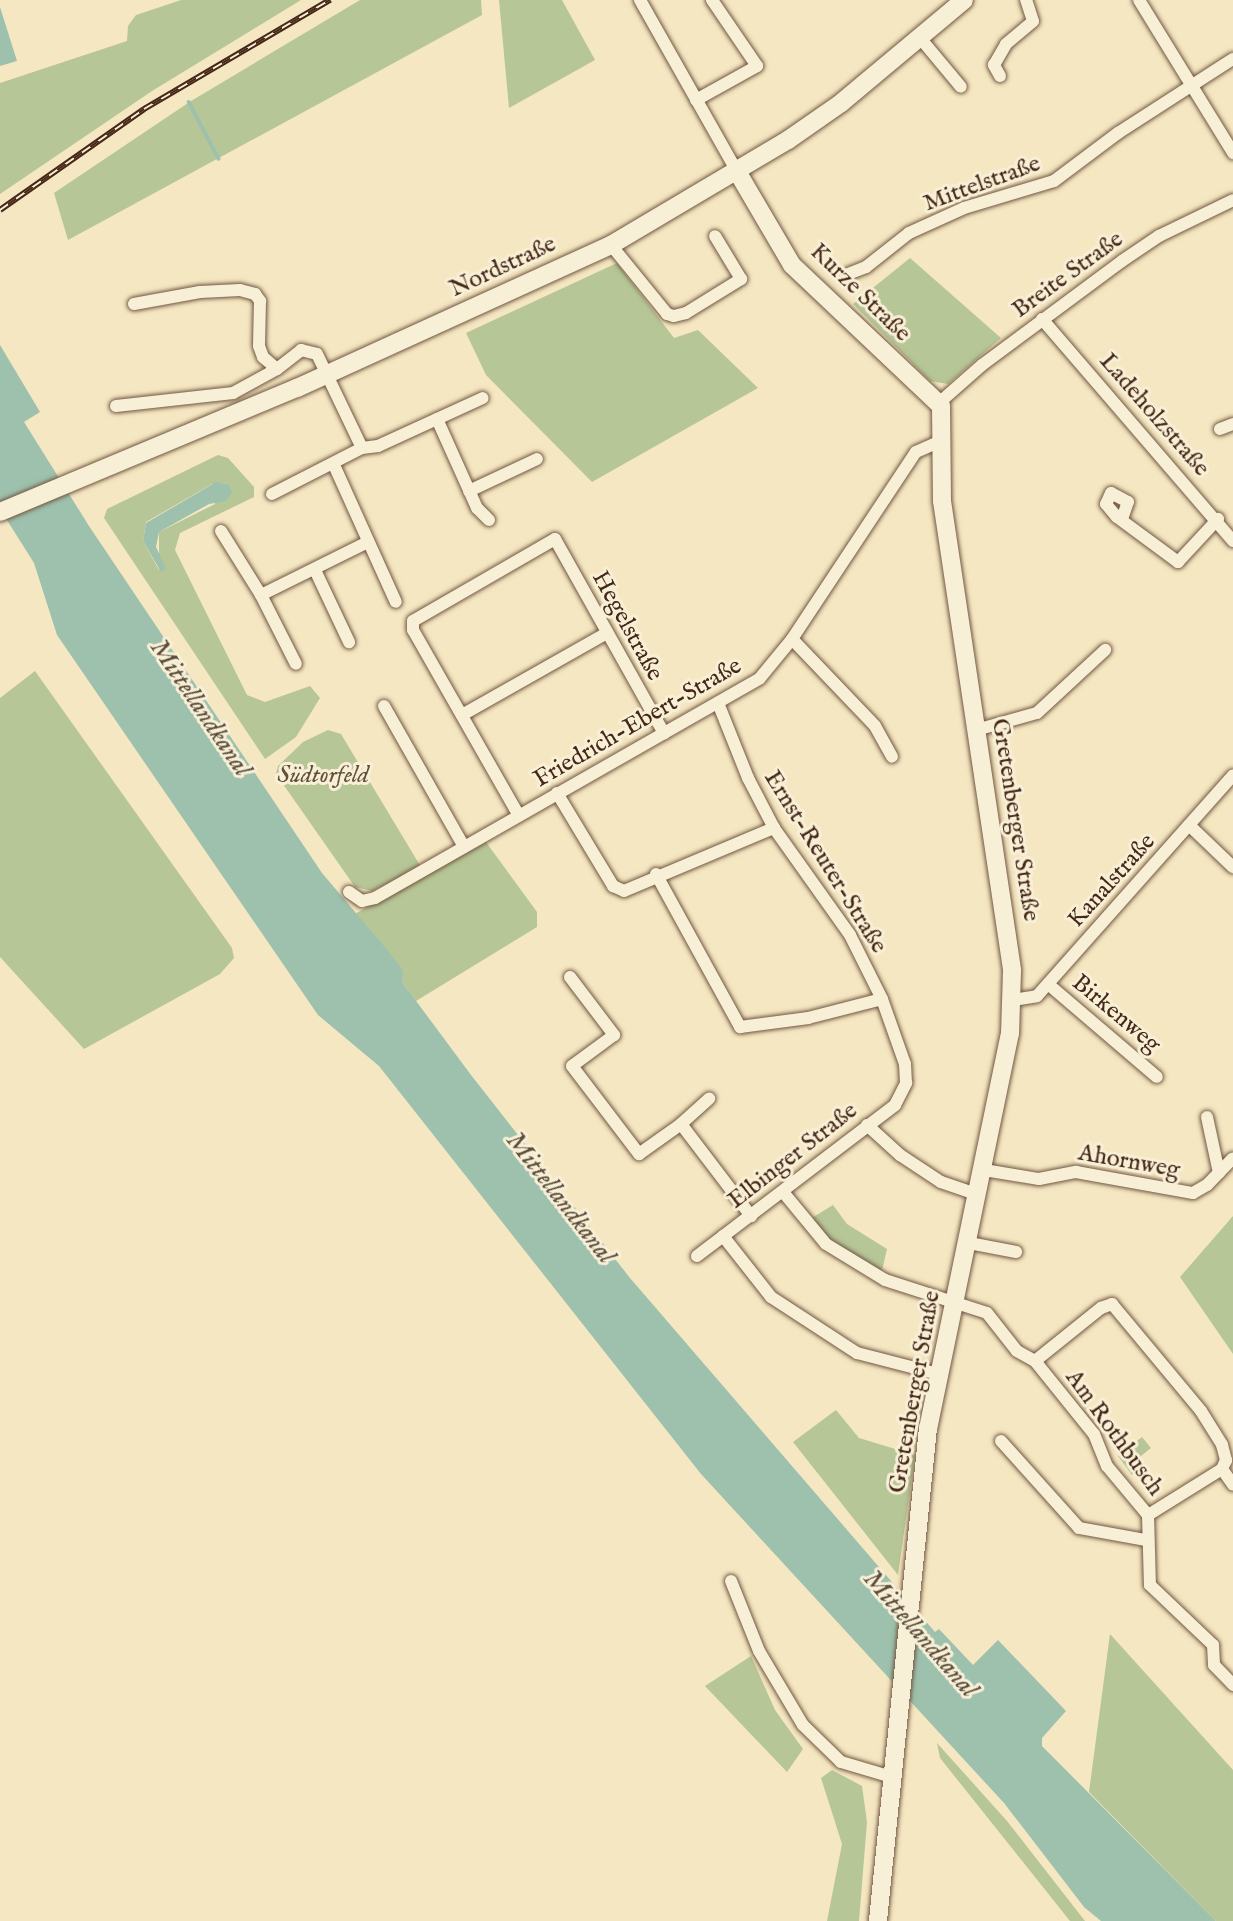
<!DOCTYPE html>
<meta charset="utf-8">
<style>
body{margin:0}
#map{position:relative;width:1233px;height:1921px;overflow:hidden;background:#f5e7c1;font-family:"IM FELL English",serif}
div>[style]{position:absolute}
.green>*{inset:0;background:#b7c696}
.water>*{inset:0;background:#9dc1ad}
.stream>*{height:3.5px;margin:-1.75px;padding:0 1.75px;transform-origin:1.75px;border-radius:1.75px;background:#9dc1ad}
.roads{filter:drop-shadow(0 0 2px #715742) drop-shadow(0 0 2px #715742)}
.minor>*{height:12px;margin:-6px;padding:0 6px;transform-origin:6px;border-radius:6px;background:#f8efd7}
.secondary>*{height:18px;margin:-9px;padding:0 9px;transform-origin:9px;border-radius:9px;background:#f8efd7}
.rail>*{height:6px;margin-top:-3px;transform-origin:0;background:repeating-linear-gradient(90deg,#f8efd7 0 10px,#452717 0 20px);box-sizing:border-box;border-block:2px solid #452717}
span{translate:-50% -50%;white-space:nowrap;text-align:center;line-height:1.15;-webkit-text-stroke:6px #f8efd7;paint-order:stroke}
.street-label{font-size:24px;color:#452717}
.park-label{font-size:24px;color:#624f37;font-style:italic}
.water-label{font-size:26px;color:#5b4e3c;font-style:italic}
</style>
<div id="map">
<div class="green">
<i style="clip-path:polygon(181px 0,301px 0,152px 91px,0 194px,0 83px,127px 41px,128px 26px,136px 15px)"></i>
<i style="clip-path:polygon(360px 0,481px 0,482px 15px,68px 240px,54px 193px,191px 101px)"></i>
<i style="clip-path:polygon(499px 0,562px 0,595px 60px,509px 108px)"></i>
<i style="clip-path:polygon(910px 258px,1001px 338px,948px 384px,930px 381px,853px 304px)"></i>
<i style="clip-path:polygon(617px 263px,674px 338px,698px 330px,758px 388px,592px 482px,486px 375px,466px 333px)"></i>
<i style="clip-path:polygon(evenodd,218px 455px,228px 458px,254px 487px,254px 497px,180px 533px,175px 550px,247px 695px,265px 702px,310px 686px,320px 698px,296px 737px,265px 759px,104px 518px,107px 509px,218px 455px,212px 484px,215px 504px,159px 532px,159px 570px,143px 541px,146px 522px,212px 484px)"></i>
<i style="clip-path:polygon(35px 671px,232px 948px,234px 958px,220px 974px,84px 1049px,0 957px,0 698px)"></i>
<i style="clip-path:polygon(328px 730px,341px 734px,421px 867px,372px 891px,355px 887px,276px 774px,278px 766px,303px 742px)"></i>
<i style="clip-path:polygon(486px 842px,537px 912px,537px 927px,416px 1001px,353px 915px)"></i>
<i style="clip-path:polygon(833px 1205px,847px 1224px,887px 1249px,881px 1275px,827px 1240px,810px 1219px)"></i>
<i style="clip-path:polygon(1233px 1216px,1233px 1354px,1180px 1277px)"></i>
<i style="clip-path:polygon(836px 1410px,859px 1438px,915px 1455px,898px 1575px,793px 1442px)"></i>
<i style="clip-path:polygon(1142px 1437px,1151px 1448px,1136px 1460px,1141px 1467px,1132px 1475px,1118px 1456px)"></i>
<i style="clip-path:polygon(1110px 1634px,1233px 1770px,1233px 1921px,1216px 1921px,1089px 1792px)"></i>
<i style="clip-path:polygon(751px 1656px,775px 1710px,803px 1749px,787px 1772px,705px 1686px)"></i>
<i style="clip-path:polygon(937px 1743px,1007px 1821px,1085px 1921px,1070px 1921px,940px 1758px)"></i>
<i style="clip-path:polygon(832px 1770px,862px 1786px,867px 1822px,859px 1921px,827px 1921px,842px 1844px,821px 1778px)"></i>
</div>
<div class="water">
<i style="clip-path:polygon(0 7px,17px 61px,0 66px)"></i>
<i style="clip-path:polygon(0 345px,40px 412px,24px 422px,89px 526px,322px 873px,389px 952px,403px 971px,402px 982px,471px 1075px,630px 1278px,935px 1632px,939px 1629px,973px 1665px,998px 1640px,1066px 1711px,1042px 1738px,1042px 1746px,1216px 1921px,1101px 1921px,1084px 1907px,1004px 1803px,701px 1474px,379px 1066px,318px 1015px,57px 635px,34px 563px,0 509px)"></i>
<i style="clip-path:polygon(216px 482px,229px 485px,232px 493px,226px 501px,209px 504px,159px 532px,156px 547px,166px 568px,161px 572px,143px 541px,146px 523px)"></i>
</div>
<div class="stream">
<i style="left:189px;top:102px;width:64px;rotate:62.2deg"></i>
</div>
<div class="roads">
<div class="minor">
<i style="left:640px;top:0;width:199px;rotate:60.5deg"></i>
<i style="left:1139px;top:0;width:180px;rotate:58.4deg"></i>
<i style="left:921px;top:39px;width:62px;rotate:50.2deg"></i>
<i style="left:1000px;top:76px;width:13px;rotate:-119deg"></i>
<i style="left:994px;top:65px;width:24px;rotate:-60deg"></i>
<i style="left:1006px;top:44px;width:35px;rotate:-40deg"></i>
<i style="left:1033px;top:21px;width:22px;rotate:-108deg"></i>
<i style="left:696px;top:100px;width:70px;rotate:-29.1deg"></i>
<i style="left:757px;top:66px;width:80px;rotate:-124.3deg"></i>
<i style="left:611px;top:245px;width:89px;rotate:50.9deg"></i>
<i style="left:667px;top:314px;width:7px;rotate:16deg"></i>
<i style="left:674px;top:316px;width:12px;rotate:-14deg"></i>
<i style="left:686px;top:313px;width:65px;rotate:-31.7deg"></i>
<i style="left:741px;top:279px;width:50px;rotate:-121.2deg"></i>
<i style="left:848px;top:274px;width:19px;rotate:-21deg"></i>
<i style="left:866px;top:267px;width:55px;rotate:-38.3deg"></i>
<i style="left:909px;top:233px;width:60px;rotate:-24.4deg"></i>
<i style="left:964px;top:208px;width:94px;rotate:-16.7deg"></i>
<i style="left:1054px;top:181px;width:80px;rotate:-36.9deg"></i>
<i style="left:1118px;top:133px;width:137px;rotate:-32.8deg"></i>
<i style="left:134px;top:304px;width:67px;rotate:-10.3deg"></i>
<i style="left:200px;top:292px;width:40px;rotate:-2.9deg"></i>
<i style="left:240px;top:290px;width:16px;rotate:15deg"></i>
<i style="left:255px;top:294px;width:9px;rotate:54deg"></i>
<i style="left:260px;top:301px;width:45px;rotate:91.3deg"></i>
<i style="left:259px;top:346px;width:12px;rotate:70deg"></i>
<i style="left:263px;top:357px;width:18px;rotate:41deg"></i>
<i style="left:277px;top:369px;width:31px;rotate:-38deg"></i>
<i style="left:301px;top:350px;width:16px;rotate:14deg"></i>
<i style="left:317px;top:354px;width:104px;rotate:64.4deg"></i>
<i style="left:1042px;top:319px;width:293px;rotate:49.3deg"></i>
<i style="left:940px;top:402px;width:56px;rotate:-41.4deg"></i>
<i style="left:982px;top:365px;width:174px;rotate:-36.6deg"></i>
<i style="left:1122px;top:261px;width:45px;rotate:-34deg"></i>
<i style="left:1159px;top:236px;width:82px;rotate:-25.9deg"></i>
<i style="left:116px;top:406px;width:118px;rotate:-6.3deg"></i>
<i style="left:233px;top:393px;width:50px;rotate:-28.6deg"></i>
<i style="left:437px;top:419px;width:98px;rotate:65.8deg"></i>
<i style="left:477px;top:508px;width:17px;rotate:45deg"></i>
<i style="left:1220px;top:429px;width:14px;rotate:-21deg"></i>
<i style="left:362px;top:448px;width:16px;rotate:-7deg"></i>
<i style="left:378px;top:446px;width:115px;rotate:-24.6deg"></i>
<i style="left:334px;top:465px;width:150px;rotate:65.7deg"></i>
<i style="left:469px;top:491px;width:75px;rotate:-25.2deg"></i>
<i style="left:272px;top:494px;width:101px;rotate:-27.1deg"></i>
<i style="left:1122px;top:519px;width:18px;rotate:-71deg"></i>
<i style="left:1128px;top:502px;width:19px;rotate:-152deg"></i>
<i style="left:1111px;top:493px;width:12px;rotate:114deg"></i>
<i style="left:1106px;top:504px;width:17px;rotate:50deg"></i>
<i style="left:1117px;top:517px;width:76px;rotate:36.4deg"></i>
<i style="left:1178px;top:562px;width:59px;rotate:-47.1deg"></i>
<i style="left:221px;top:531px;width:75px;rotate:58deg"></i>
<i style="left:261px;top:595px;width:119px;rotate:-26.4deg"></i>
<i style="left:315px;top:570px;width:80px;rotate:64.7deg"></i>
<i style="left:261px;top:595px;width:77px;rotate:63.1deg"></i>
<i style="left:792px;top:639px;width:120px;rotate:46.3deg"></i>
<i style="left:875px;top:726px;width:35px;rotate:61deg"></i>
<i style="left:384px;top:706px;width:162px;rotate:60.4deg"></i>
<i style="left:462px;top:715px;width:167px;rotate:-29.5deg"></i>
<i style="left:976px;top:730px;width:63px;rotate:-15.6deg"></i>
<i style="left:1037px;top:713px;width:93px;rotate:-42.8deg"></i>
<i style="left:557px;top:793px;width:109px;rotate:58.9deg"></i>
<i style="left:613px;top:886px;width:12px;rotate:24deg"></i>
<i style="left:624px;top:891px;width:163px;rotate:-22.8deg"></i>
<i style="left:518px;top:814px;width:212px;rotate:-119.7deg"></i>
<i style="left:413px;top:630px;width:9px;rotate:-90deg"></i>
<i style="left:413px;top:621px;width:164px;rotate:-30deg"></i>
<i style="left:555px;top:539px;width:223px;rotate:60.7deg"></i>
<i style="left:1189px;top:825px;width:61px;rotate:43.7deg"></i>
<i style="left:656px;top:874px;width:175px;rotate:61.2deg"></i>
<i style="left:740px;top:1027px;width:69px;rotate:-7.5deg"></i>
<i style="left:808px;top:1018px;width:76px;rotate:-14.4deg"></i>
<i style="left:349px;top:892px;width:16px;rotate:35deg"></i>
<i style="left:362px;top:901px;width:13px;rotate:-13deg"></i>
<i style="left:375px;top:898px;width:443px;rotate:-29.7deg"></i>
<i style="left:760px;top:678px;width:50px;rotate:-50.6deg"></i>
<i style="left:792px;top:639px;width:224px;rotate:-56.5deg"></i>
<i style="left:916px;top:452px;width:24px;rotate:-24deg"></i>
<i style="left:570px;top:977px;width:73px;rotate:52.8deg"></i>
<i style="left:614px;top:1035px;width:52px;rotate:143.6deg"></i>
<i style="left:572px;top:1066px;width:111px;rotate:52.7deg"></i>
<i style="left:639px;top:1154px;width:52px;rotate:-35.5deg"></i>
<i style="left:681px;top:1124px;width:116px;rotate:52.7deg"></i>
<i style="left:1048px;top:984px;width:143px;rotate:40.5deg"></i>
<i style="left:1013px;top:1000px;width:24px;rotate:-9deg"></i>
<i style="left:1037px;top:996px;width:295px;rotate:-48.4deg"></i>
<i style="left:1207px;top:1117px;width:57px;rotate:77.9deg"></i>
<i style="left:681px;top:1124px;width:38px;rotate:-42deg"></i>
<i style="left:867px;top:1125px;width:45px;rotate:42.3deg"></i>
<i style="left:900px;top:1155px;width:49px;rotate:33.4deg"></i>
<i style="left:941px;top:1182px;width:40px;rotate:18.9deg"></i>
<i style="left:984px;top:1170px;width:56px;rotate:9.3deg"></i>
<i style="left:1039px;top:1179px;width:38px;rotate:-11deg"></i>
<i style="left:1076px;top:1172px;width:119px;rotate:10.2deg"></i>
<i style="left:1193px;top:1193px;width:16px;rotate:-30deg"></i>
<i style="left:1207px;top:1185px;width:37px;rotate:-46deg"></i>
<i style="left:783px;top:1192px;width:67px;rotate:50.4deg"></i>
<i style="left:826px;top:1244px;width:69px;rotate:31.4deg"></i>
<i style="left:885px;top:1280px;width:107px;rotate:17.9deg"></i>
<i style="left:987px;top:1313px;width:48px;rotate:51.7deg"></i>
<i style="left:1017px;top:1351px;width:21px;rotate:29deg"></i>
<i style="left:1035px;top:1361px;width:94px;rotate:51.1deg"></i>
<i style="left:1094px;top:1434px;width:35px;rotate:68deg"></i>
<i style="left:1107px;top:1466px;width:64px;rotate:50.1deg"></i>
<i style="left:1148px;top:1515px;width:70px;rotate:88.4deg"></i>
<i style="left:1150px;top:1585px;width:87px;rotate:43.6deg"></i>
<i style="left:1213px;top:1645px;width:20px;rotate:87deg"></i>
<i style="left:1214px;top:1665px;width:28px;rotate:46deg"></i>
<i style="left:723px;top:1236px;width:78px;rotate:51.8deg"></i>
<i style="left:771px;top:1297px;width:103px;rotate:33.1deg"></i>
<i style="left:857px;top:1353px;width:84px;rotate:14.5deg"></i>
<i style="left:969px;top:1243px;width:48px;rotate:10.8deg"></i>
<i style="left:697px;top:1256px;width:249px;rotate:-37.3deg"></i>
<i style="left:895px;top:1105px;width:25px;rotate:-63deg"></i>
<i style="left:906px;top:1083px;width:19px;rotate:-93deg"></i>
<i style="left:905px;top:1064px;width:69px;rotate:-109.5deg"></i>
<i style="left:882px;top:999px;width:72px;rotate:-116.6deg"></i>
<i style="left:850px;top:935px;width:131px;rotate:-125.4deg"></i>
<i style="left:774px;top:828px;width:56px;rotate:-117.5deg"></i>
<i style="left:748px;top:778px;width:81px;rotate:-111.8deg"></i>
<i style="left:1035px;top:1361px;width:85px;rotate:-38.8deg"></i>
<i style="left:1101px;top:1308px;width:12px;rotate:-20deg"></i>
<i style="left:1112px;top:1304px;width:139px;rotate:50.2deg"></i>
<i style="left:1201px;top:1411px;width:40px;rotate:58deg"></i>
<i style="left:1222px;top:1445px;width:16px;rotate:75deg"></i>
<i style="left:1226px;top:1460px;width:10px;rotate:114deg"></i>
<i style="left:1222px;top:1469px;width:87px;rotate:148.1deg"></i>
<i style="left:1001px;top:1441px;width:117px;rotate:48.1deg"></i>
<i style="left:1079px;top:1528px;width:68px;rotate:10.2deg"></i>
<i style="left:1222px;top:1469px;width:19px;rotate:55deg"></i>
<i style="left:731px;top:1581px;width:75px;rotate:68.2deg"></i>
<i style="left:759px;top:1651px;width:86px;rotate:59.3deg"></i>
<i style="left:803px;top:1725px;width:53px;rotate:44.2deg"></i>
<i style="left:841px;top:1762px;width:53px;rotate:16.4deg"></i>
</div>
<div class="secondary">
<i style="left:738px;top:173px;width:107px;rotate:59.6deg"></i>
<i style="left:792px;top:265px;width:205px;rotate:43.4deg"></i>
<i style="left:941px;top:406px;width:95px;rotate:89.4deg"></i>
<i style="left:942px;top:501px;width:475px;rotate:81.5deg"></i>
<i style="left:1012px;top:971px;width:62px;rotate:91.8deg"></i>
<i style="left:1010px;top:1033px;width:403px;rotate:101.7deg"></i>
<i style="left:928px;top:1428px;width:496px;rotate:95.8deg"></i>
<i style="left:0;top:512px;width:322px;rotate:-22.7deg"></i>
<i style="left:297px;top:388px;width:345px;rotate:-24.5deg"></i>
<i style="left:611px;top:245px;width:206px;rotate:-30.7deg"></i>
<i style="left:788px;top:140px;width:65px;rotate:-34.9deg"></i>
<i style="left:841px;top:103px;width:160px;rotate:-39.9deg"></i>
</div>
</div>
<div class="rail">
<i style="left:0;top:210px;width:176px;rotate:-35deg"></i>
<i style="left:144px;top:109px;width:216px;rotate:-30.4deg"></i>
</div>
<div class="street-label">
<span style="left:982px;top:184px;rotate:-20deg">Mittelstraße</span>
<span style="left:503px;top:267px;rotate:-25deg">Nordstraße</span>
<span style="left:1068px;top:275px;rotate:-36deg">Breite Straße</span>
<span style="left:860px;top:293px;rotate:44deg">Kurze Straße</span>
<span style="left:1154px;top:415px;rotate:49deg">Ladeholzstraße</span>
<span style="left:627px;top:626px;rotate:61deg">Hegelstraße</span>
<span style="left:638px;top:723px;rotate:-30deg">Friedrich-Ebert-Straße</span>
<span style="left:1015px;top:820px;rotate:81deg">Gretenberger Straße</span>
<span style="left:825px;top:862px;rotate:58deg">Ernst-Reuter-Straße</span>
<span style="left:1112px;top:881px;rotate:-48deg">Kanalstraße</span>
<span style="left:1116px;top:1014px;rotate:40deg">Birkenweg</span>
<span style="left:793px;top:1156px;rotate:-38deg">Elbinger Straße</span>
<span style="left:1129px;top:1162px;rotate:10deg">Ahornweg</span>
<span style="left:915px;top:1392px;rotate:-80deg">Gretenberger Straße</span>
<span style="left:1114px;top:1433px;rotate:54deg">Am Rothbusch</span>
</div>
<div class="park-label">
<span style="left:323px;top:776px">Südtorfeld</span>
</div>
<div class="water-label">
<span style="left:200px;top:708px;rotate:56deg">Mittellandkanal</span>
<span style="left:560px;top:1198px;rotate:52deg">Mittellandkanal</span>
<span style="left:920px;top:1634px;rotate:49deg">Mittellandkanal</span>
</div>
</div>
